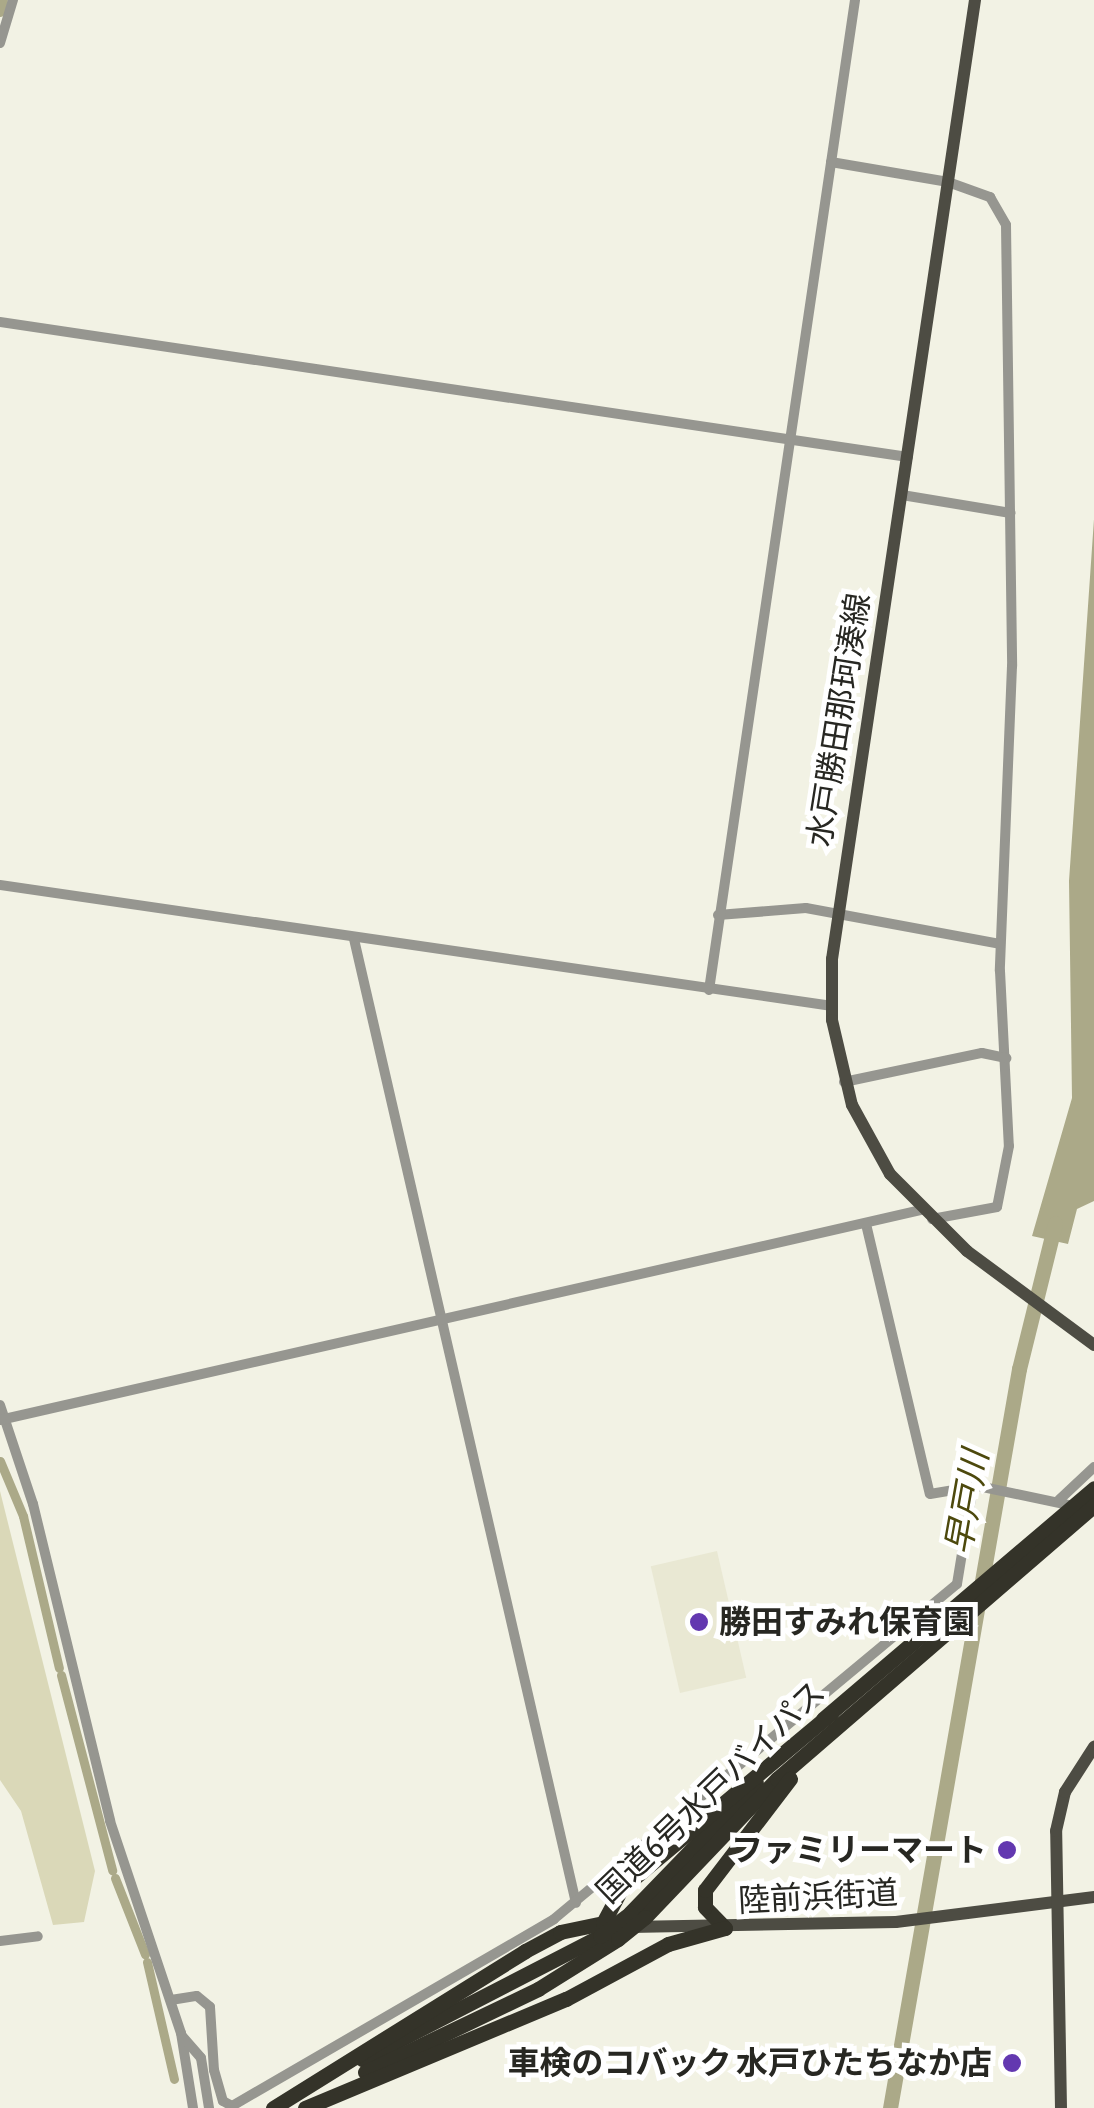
<!DOCTYPE html>
<meta charset="utf-8">
<style>
body{margin:0}
#map{position:relative;width:1094px;height:2108px;overflow:hidden;background:#f2f2e4;font-family:"Asap Condensed","Noto Sans JP",sans-serif}
div>[style]{position:absolute}
.built>*{inset:0;background:#e9e8d3;transform-origin:0 0}
.green>*{inset:0;background:#dad8b8}
.water>*{inset:0;background:#aba988}
.canal>*{height:9px;margin:-4.5px;padding:0 4.5px;transform-origin:4.5px;border-radius:4.5px;background:#aba988}
.river>*{height:15px;margin:-7.5px;padding:0 7.5px;transform-origin:7.5px;border-radius:7.5px;background:#aba988}
.minor>*{height:10px;margin:-5px;padding:0 5px;transform-origin:5px;border-radius:5px;background:#969690}
.major>*{height:12px;margin:-6px;padding:0 6px;transform-origin:6px;border-radius:6px;background:#4d4c43}
.highway>*{height:15px;margin:-7.5px;padding:0 7.5px;transform-origin:7.5px;border-radius:7.5px;background:#343329}
.highway-bridge>*{height:15px;margin:-7.5px;padding:0 7.5px;transform-origin:7.5px;border-radius:7.5px;background:#343329}
.dots>*{width:28px;height:28px;translate:-50% -50%;box-sizing:border-box;border:5px solid #fff;border-radius:50%}
span{translate:-50% -50%;white-space:nowrap;text-align:center;line-height:1.15;-webkit-text-stroke:10px #fff;paint-order:stroke}
.street-label{font-size:32px;color:#272722}
.poi-label{font-size:32px;color:#272722;font-weight:700}
.left{translate:0 -50%;text-align:left}
.right{translate:-100% -50%;text-align:right}
.water-label{font-size:35px;color:#4d490d;font-style:italic}
</style>
<div id="map">
<div class="built">
<i style="left:717px;top:1551px;width:130px;height:68px;rotate:77deg"></i>
</div>
<div class="green">
<i style="clip-path:polygon(0 1491px,95px 1871px,84px 1922px,53px 1925px,21px 1811px,0 1780px)"></i>
</div>
<div class="water">
<i style="clip-path:polygon(1094px 519px,1094px 1201px,1077px 1209px,1068px 1244px,1032px 1236px,1072px 1098px,1069px 881px)"></i>
</div>
<div class="canal">
<i style="left:0;top:12px;width:12px;rotate:-76deg"></i>
<i style="left:0;top:1461px;width:60px;rotate:67.3deg"></i>
<i style="left:23px;top:1516px;width:156px;rotate:76.7deg"></i>
<i style="left:61px;top:1675px;width:202px;rotate:75.3deg"></i>
<i style="left:115px;top:1878px;width:82px;rotate:68.5deg"></i>
<i style="left:147px;top:1962px;width:120px;rotate:77deg"></i>
</div>
<div class="river">
<i style="left:890px;top:2108px;width:750px;rotate:-80.1deg"></i>
<i style="left:1019px;top:1369px;width:150px;rotate:-76.1deg"></i>
</div>
<div class="minor">
<i style="left:0;top:43px;width:45px;rotate:-73.2deg"></i>
<i style="left:831px;top:162px;width:119px;rotate:9.7deg"></i>
<i style="left:948px;top:182px;width:45px;rotate:19.7deg"></i>
<i style="left:990px;top:197px;width:32px;rotate:60deg"></i>
<i style="left:1006px;top:225px;width:441px;rotate:89.2deg"></i>
<i style="left:1012px;top:666px;width:305px;rotate:92.3deg"></i>
<i style="left:1000px;top:971px;width:175px;rotate:87.1deg"></i>
<i style="left:1009px;top:1146px;width:62px;rotate:101.1deg"></i>
<i style="left:997px;top:1207px;width:66px;rotate:169.5deg"></i>
<i style="left:0;top:322px;width:918px;rotate:8.46deg"></i>
<i style="left:902px;top:495px;width:110px;rotate:9.4deg"></i>
<i style="left:0;top:885px;width:841px;rotate:8.27deg"></i>
<i style="left:718px;top:915px;width:88px;rotate:-4.5deg"></i>
<i style="left:806px;top:908px;width:197px;rotate:10.5deg"></i>
<i style="left:354px;top:939px;width:989px;rotate:77.03deg"></i>
<i style="left:709px;top:990px;width:1001px;rotate:-81.61deg"></i>
<i style="left:844px;top:1082px;width:141px;rotate:-11.9deg"></i>
<i style="left:982px;top:1053px;width:25px;rotate:12deg"></i>
<i style="left:866px;top:1224px;width:277px;rotate:76.7deg"></i>
<i style="left:930px;top:1494px;width:49px;rotate:-9.5deg"></i>
<i style="left:978px;top:1486px;width:98px;rotate:11.8deg"></i>
<i style="left:0;top:1405px;width:104px;rotate:71.6deg"></i>
<i style="left:33px;top:1504px;width:326px;rotate:76.3deg"></i>
<i style="left:110px;top:1821px;width:224px;rotate:71.5deg"></i>
<i style="left:181px;top:2033px;width:76px;rotate:80.9deg"></i>
<i style="left:0;top:1420px;width:945px;rotate:-12.84deg"></i>
<i style="left:1059px;top:1500px;width:48px;rotate:-43.3deg"></i>
<i style="left:0;top:1941px;width:38px;rotate:-7deg"></i>
<i style="left:171px;top:2000px;width:26px;rotate:-9deg"></i>
<i style="left:197px;top:1996px;width:17px;rotate:40deg"></i>
<i style="left:210px;top:2007px;width:63px;rotate:86.4deg"></i>
<i style="left:214px;top:2070px;width:32px;rotate:74deg"></i>
<i style="left:223px;top:2101px;width:10px;rotate:29deg"></i>
<i style="left:232px;top:2106px;width:372px;rotate:-30.1deg"></i>
<i style="left:554px;top:1919px;width:524px;rotate:-39.74deg"></i>
<i style="left:957px;top:1584px;width:99px;rotate:-80.7deg"></i>
<i style="left:182px;top:2036px;width:29px;rotate:49deg"></i>
<i style="left:201px;top:2058px;width:51px;rotate:80.9deg"></i>
</div>
<div class="major">
<i style="left:975px;top:0;width:970px;rotate:98.48deg"></i>
<i style="left:832px;top:959px;width:61px;rotate:90deg"></i>
<i style="left:832px;top:1020px;width:87px;rotate:76.8deg"></i>
<i style="left:852px;top:1105px;width:79px;rotate:61.2deg"></i>
<i style="left:890px;top:1174px;width:109px;rotate:45deg"></i>
<i style="left:967px;top:1251px;width:158px;rotate:36.5deg"></i>
<i style="left:630px;top:1927px;width:266px;rotate:-1.1deg"></i>
<i style="left:896px;top:1922px;width:200px;rotate:-7.2deg"></i>
<i style="left:1061px;top:2108px;width:277px;rotate:-91deg"></i>
<i style="left:1056px;top:1831px;width:40px;rotate:-77deg"></i>
<i style="left:1065px;top:1792px;width:54px;rotate:-57.2deg"></i>
</div>
<div class="highway">
<i style="left:823px;top:1719px;width:356px;rotate:-40.4deg"></i>
<i style="left:630px;top:1913px;width:181px;rotate:-45.9deg"></i>
<i style="left:645px;top:1917px;width:191px;rotate:-46.3deg"></i>
<i style="left:777px;top:1779px;width:419px;rotate:-40.8deg"></i>
<i style="left:725px;top:1928px;width:29px;rotate:-134deg"></i>
<i style="left:705px;top:1907px;width:17px;rotate:-90deg"></i>
<i style="left:705px;top:1890px;width:140px;rotate:-52.6deg"></i>
<i style="left:362px;top:2059px;width:268px;rotate:-27.3deg"></i>
<i style="left:365px;top:2072px;width:192px;rotate:-25.6deg"></i>
<i style="left:538px;top:1989px;width:94px;rotate:-32deg"></i>
<i style="left:273px;top:2108px;width:297px;rotate:-31.9deg"></i>
<i style="left:525px;top:1951px;width:40px;rotate:-28deg"></i>
<i style="left:560px;top:1932px;width:44px;rotate:-11.8deg"></i>
<i style="left:603px;top:1923px;width:40px;rotate:-62deg"></i>
<i style="left:622px;top:1888px;width:273px;rotate:-39.9deg"></i>
<i style="left:305px;top:2108px;width:283px;rotate:-22.7deg"></i>
<i style="left:566px;top:1999px;width:116px;rotate:-28.3deg"></i>
<i style="left:668px;top:1944px;width:59px;rotate:-15.7deg"></i>
</div>
<div class="highway-bridge">
<i style="left:600px;top:1936px;width:38px;rotate:-37deg"></i>
<i style="left:618px;top:1939px;width:35px;rotate:-39deg"></i>
</div>
<div class="dots">
<i style="left:699px;top:1622px;background:#6338b0"></i>
<i style="left:1007px;top:1850px;background:#6338b0"></i>
<i style="left:1012px;top:2063px;background:#6338b0"></i>
</div>
<div class="street-label">
<span style="left:839px;top:720px;rotate:-81deg">水戸勝田那珂湊線</span>
<span style="left:711px;top:1792px;rotate:-44deg">国道6号水戸バイパス</span>
<span style="left:818px;top:1897px;rotate:-3deg">陸前浜街道</span>
</div>
<div class="poi-label">
<span class="left" style="left:719px;top:1622px">勝田すみれ保育園</span>
<span class="right" style="left:987px;top:1850px">ファミリーマート</span>
<span class="right" style="left:992px;top:2063px">車検のコバック 水戸ひたちなか店</span>
</div>
<div class="water-label">
<span style="left:966px;top:1502px;rotate:-80deg">早戸川</span>
</div>
</div>
